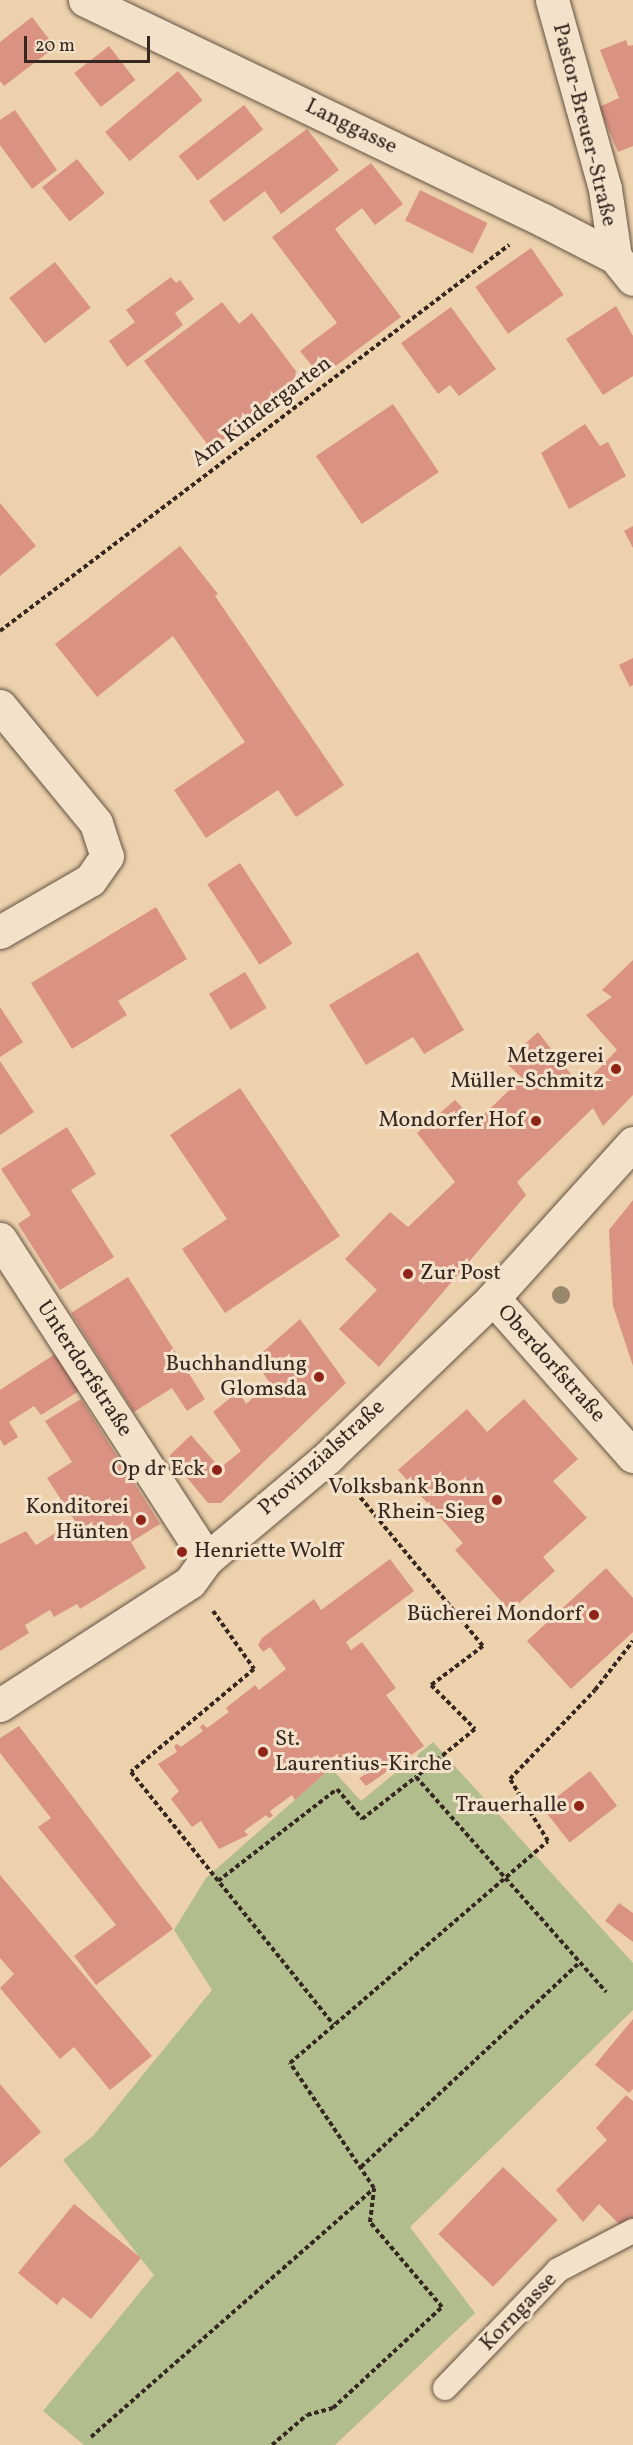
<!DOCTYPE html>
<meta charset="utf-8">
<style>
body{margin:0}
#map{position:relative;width:633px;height:2445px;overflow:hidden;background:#ecd1ac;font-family:Vollkorn,serif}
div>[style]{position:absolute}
.green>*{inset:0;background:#b2bd8e}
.building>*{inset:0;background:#da9283;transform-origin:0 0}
.path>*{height:4px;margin-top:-2px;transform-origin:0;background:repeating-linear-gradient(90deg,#362720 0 4.5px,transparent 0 7.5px)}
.roads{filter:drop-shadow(0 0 2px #645243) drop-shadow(0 0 2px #645243)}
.lane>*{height:24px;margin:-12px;padding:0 12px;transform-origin:12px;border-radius:12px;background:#f3e1c9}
.street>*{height:33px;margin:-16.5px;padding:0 16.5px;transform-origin:16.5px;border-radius:16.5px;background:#f3e1c9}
.secondary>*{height:33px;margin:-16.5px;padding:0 16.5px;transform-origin:16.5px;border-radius:16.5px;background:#f3e1c9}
.trees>*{width:18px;height:18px;margin:-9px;border-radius:50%;background:#99886e}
.dots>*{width:16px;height:16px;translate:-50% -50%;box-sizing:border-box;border:3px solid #f3e1c9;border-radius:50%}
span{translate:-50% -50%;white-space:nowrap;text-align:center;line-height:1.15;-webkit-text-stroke:6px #f3e1c9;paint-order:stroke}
.street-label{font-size:22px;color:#362720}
.poi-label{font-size:22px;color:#362720}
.right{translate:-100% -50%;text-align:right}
.left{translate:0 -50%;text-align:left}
.scale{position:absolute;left:24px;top:36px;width:126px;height:27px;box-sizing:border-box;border:3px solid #362720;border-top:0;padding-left:8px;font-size:18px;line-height:21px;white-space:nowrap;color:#362720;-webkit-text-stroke:4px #f3e1c9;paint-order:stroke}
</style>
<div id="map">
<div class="green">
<i style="clip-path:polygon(433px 1742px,633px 1963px,633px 2010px,410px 2227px,475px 2313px,335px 2445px,84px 2445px,43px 2411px,154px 2275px,63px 2160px,93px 2136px,212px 1990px,174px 1930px,206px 1878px,331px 1768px,361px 1801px)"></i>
</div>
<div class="building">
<i style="clip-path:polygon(32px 17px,55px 47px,4px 86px,0 81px,0 42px)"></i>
<i style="clip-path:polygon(626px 40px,628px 46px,633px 45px,633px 146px,618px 152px,599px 107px,619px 98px,600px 50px)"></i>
<i style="left:109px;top:46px;width:43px;height:44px;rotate:52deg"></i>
<i style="left:178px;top:71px;width:38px;height:95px;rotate:50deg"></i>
<i style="left:244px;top:105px;width:31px;height:83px;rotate:52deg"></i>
<i style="clip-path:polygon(15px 110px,57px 170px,32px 189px,0 145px,0 120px)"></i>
<i style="clip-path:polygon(307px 129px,339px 170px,281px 214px,265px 191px,224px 222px,209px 201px)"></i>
<i style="left:77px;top:159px;width:44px;height:45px;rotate:51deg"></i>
<i style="clip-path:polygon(371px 163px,403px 204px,375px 225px,362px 208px,335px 229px,401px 317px,321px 377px,300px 351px,337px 323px,272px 237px)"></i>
<i style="left:420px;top:190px;width:75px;height:34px;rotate:26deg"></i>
<i style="left:531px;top:248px;width:57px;height:68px;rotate:55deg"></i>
<i style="left:55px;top:262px;width:58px;height:58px;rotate:52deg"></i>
<i style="clip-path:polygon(171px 277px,176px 283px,180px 280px,194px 299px,175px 313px,183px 325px,127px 367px,109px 341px,135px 322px,126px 310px)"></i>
<i style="clip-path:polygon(222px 302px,239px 324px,252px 313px,302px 379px,211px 449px,144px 361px)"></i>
<i style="clip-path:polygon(616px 306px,633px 336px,633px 376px,603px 395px,566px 339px)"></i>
<i style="clip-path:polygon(451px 307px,496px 369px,459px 396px,450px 385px,438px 394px,401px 343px)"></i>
<i style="left:393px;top:404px;width:82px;height:93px;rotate:56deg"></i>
<i style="clip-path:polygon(585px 424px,600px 446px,608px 442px,626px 476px,569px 509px,541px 453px)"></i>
<i style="clip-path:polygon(0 503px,36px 546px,0 576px)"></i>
<i style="clip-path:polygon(633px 526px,633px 548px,624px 531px)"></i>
<i style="clip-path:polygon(180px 546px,218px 594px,215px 596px,344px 785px,296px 817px,278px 790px,206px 838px,174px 790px,245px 742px,173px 636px,97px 697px,55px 644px)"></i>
<i style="clip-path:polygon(633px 658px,633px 685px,630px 687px,619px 665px)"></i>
<i style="left:240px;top:863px;width:96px;height:39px;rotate:57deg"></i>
<i style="clip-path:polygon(156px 907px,187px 959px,118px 1001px,127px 1015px,72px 1049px,31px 983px)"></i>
<i style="clip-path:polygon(418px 952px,464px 1030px,424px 1054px,413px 1037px,366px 1065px,329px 1005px)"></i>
<i style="clip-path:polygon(633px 960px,633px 1095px,603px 1126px,593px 1108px,517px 1182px,526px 1195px,379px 1367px,339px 1329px,377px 1290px,345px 1259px,390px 1212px,408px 1227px,455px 1182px,417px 1133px,455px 1100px,476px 1122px,522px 1078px,505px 1062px,538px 1032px,581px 1087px,617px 1050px,586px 1015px,612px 997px,602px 990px)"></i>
<i style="left:245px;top:972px;width:42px;height:42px;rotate:59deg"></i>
<i style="clip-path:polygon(0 1007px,23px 1042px,0 1057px)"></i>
<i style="clip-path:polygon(0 1061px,34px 1112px,0 1135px)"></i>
<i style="clip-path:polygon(240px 1088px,340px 1236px,225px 1313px,182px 1249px,227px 1219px,170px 1135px)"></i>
<i style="clip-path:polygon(67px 1127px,96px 1174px,71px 1190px,114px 1257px,60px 1290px,18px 1224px,31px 1215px,1px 1169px)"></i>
<i style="clip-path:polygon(633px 1200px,633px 1366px,613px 1306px,609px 1230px)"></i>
<i style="clip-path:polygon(128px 1277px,205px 1399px,187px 1411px,172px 1388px,134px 1412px,71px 1313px)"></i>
<i style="clip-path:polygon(300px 1319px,346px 1383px,221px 1503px,208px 1503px,169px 1456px,191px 1435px,220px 1468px,241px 1451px,213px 1412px,239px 1391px,246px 1404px,270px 1383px,254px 1360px)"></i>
<i style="clip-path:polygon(55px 1354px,79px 1391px,41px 1415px,34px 1406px,9px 1422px,18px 1437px,4px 1446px,0 1439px,0 1390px)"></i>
<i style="clip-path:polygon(81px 1399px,160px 1524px,131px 1542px,146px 1568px,80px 1609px,77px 1604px,54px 1617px,50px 1610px,25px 1625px,29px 1633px,0 1651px,0 1544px,26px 1531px,36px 1545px,75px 1521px,47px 1478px,72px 1462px,45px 1421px)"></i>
<i style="clip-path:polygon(524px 1399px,578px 1459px,553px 1481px,587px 1518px,543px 1557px,555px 1571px,510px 1611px,455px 1550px,463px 1543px,398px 1470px,467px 1409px,487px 1432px)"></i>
<i style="clip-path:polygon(390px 1559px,414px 1591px,346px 1642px,351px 1650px,362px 1642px,396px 1688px,386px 1695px,424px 1746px,366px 1786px,359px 1778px,366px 1774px,349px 1752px,295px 1800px,292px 1795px,270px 1811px,273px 1816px,269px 1818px,266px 1815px,244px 1831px,248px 1835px,219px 1849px,201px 1821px,192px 1827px,171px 1799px,179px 1791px,158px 1764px,177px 1752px,174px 1746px,177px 1744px,181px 1747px,203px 1731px,200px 1727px,203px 1724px,207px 1728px,229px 1712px,226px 1708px,255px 1685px,259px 1690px,286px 1669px,270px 1647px,263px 1652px,258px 1645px,262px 1638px,314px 1599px,321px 1610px)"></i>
<i style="clip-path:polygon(606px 1568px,633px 1598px,633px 1632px,571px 1689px,527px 1641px)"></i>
<i style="clip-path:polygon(19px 1726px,173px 1929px,96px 1985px,74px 1956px,116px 1925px,38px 1827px,51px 1818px,0 1753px,0 1738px)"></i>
<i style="left:590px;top:1771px;width:44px;height:60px;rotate:52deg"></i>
<i style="clip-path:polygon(0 1875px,152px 2056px,110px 2090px,74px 2047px,60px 2059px,0 1988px,14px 1974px,0 1958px)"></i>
<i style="clip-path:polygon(619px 1903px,633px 1913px,633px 1942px,605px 1921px)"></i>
<i style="clip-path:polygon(633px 2019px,633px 2089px,629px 2093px,595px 2065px)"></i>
<i style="clip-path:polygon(0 2084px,41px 2132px,0 2168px)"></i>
<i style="clip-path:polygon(626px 2095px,633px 2101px,633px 2221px,625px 2230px,599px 2204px,583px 2222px,556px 2190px,607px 2140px,596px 2128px)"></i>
<i style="left:503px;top:2167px;width:76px;height:93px;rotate:44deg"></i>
<i style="clip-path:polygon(74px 2204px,141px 2258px,91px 2319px,63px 2297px,57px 2305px,18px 2273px)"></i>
</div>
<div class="path">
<i style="left:0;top:631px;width:639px;rotate:-37.17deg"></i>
<i style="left:351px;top:1486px;width:207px;rotate:50.5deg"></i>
<i style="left:483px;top:1646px;width:65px;rotate:143.1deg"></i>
<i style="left:431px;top:1685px;width:62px;rotate:45deg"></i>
<i style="left:475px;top:1729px;width:76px;rotate:140.9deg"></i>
<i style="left:213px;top:1611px;width:71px;rotate:54.7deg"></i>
<i style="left:254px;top:1669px;width:160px;rotate:140.1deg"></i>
<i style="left:131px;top:1772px;width:324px;rotate:51.3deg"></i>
<i style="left:218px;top:1881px;width:150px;rotate:-37.7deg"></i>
<i style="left:337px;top:1789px;width:39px;rotate:50deg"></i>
<i style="left:362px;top:1819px;width:68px;rotate:-37.9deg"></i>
<i style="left:416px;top:1777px;width:287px;rotate:48.5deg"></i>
<i style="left:361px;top:2167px;width:299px;rotate:-43.1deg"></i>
<i style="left:91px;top:2437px;width:377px;rotate:-41.3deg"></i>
<i style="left:272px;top:2445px;width:46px;rotate:-40.6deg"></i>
<i style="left:307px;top:2415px;width:27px;rotate:-15deg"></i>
<i style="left:333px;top:2408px;width:149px;rotate:-42.8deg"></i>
<i style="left:442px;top:2307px;width:111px;rotate:-130.3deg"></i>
<i style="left:370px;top:2222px;width:34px;rotate:-83deg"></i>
<i style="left:374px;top:2188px;width:151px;rotate:-123.9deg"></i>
<i style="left:290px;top:2063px;width:340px;rotate:-40.7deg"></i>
<i style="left:548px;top:1841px;width:73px;rotate:-121.5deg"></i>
<i style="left:510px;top:1779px;width:123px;rotate:-46.3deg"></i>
<i style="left:595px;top:1690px;width:62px;rotate:-52.2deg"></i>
</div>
<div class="roads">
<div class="lane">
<i style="left:445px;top:2388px;width:163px;rotate:-46.2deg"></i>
<i style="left:558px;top:2270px;width:85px;rotate:-27.5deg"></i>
</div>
<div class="street">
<i style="left:552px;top:0;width:196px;rotate:74.3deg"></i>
<i style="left:605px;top:189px;width:69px;rotate:81.6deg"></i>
<i style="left:0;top:706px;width:151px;rotate:50.6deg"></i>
<i style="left:96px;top:823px;width:35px;rotate:72deg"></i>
<i style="left:107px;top:856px;width:29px;rotate:125deg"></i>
<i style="left:90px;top:880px;width:104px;rotate:150deg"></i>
<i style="left:0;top:1239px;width:381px;rotate:57.1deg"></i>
<i style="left:0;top:1705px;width:226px;rotate:-32.9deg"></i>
<i style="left:190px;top:1582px;width:29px;rotate:-54deg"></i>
<i style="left:207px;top:1559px;width:158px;rotate:-40.1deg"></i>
<i style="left:328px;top:1457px;width:229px;rotate:-43.9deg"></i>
</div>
<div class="secondary">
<i style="left:85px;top:0;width:508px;rotate:25.66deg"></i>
<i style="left:543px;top:220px;width:81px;rotate:27.2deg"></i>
<i style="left:615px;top:257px;width:28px;rotate:51deg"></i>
<i style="left:633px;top:1143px;width:209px;rotate:132.1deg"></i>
<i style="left:493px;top:1298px;width:211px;rotate:48.5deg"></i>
</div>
</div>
<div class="trees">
<i style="left:561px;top:1295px"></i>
</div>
<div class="dots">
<i style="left:616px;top:1069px;background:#8f2418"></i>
<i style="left:536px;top:1121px;background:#8f2418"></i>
<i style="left:408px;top:1274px;background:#8f2418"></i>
<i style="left:319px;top:1377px;background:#8f2418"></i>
<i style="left:217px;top:1470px;background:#8f2418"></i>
<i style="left:497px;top:1500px;background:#8f2418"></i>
<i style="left:141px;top:1520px;background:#8f2418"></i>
<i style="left:182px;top:1552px;background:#8f2418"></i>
<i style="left:594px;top:1615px;background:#8f2418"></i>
<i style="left:263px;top:1752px;background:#8f2418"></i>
<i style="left:579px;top:1806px;background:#8f2418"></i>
</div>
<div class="street-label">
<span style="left:584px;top:125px;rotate:76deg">Pastor-Breuer-Straße</span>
<span style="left:351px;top:127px;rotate:26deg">Langgasse</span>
<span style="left:262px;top:412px;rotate:-37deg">Am Kindergarten</span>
<span style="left:551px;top:1364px;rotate:48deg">Oberdorfstraße</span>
<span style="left:84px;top:1369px;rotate:57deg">Unterdorfstraße</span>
<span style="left:322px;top:1458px;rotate:-42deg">Provinzialstraße</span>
<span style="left:519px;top:2312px;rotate:-46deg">Korngasse</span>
</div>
<div class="poi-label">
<span class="right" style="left:604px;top:1069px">Metzgerei<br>Müller-Schmitz</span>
<span class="right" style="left:524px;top:1121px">Mondorfer Hof</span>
<span class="left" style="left:420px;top:1274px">Zur Post</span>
<span class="right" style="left:307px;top:1377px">Buchhandlung<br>Glomsda</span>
<span class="right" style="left:205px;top:1470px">Op dr Eck</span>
<span class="right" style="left:485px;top:1500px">Volksbank Bonn<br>Rhein-Sieg</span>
<span class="right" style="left:129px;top:1520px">Konditorei<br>Hünten</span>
<span class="left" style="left:194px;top:1552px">Henriette Wolff</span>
<span class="right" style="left:582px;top:1615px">Bücherei Mondorf</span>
<span class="left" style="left:275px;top:1752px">St.<br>Laurentius-Kirche</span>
<span class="right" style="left:567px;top:1806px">Trauerhalle</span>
</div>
<div class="scale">20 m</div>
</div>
